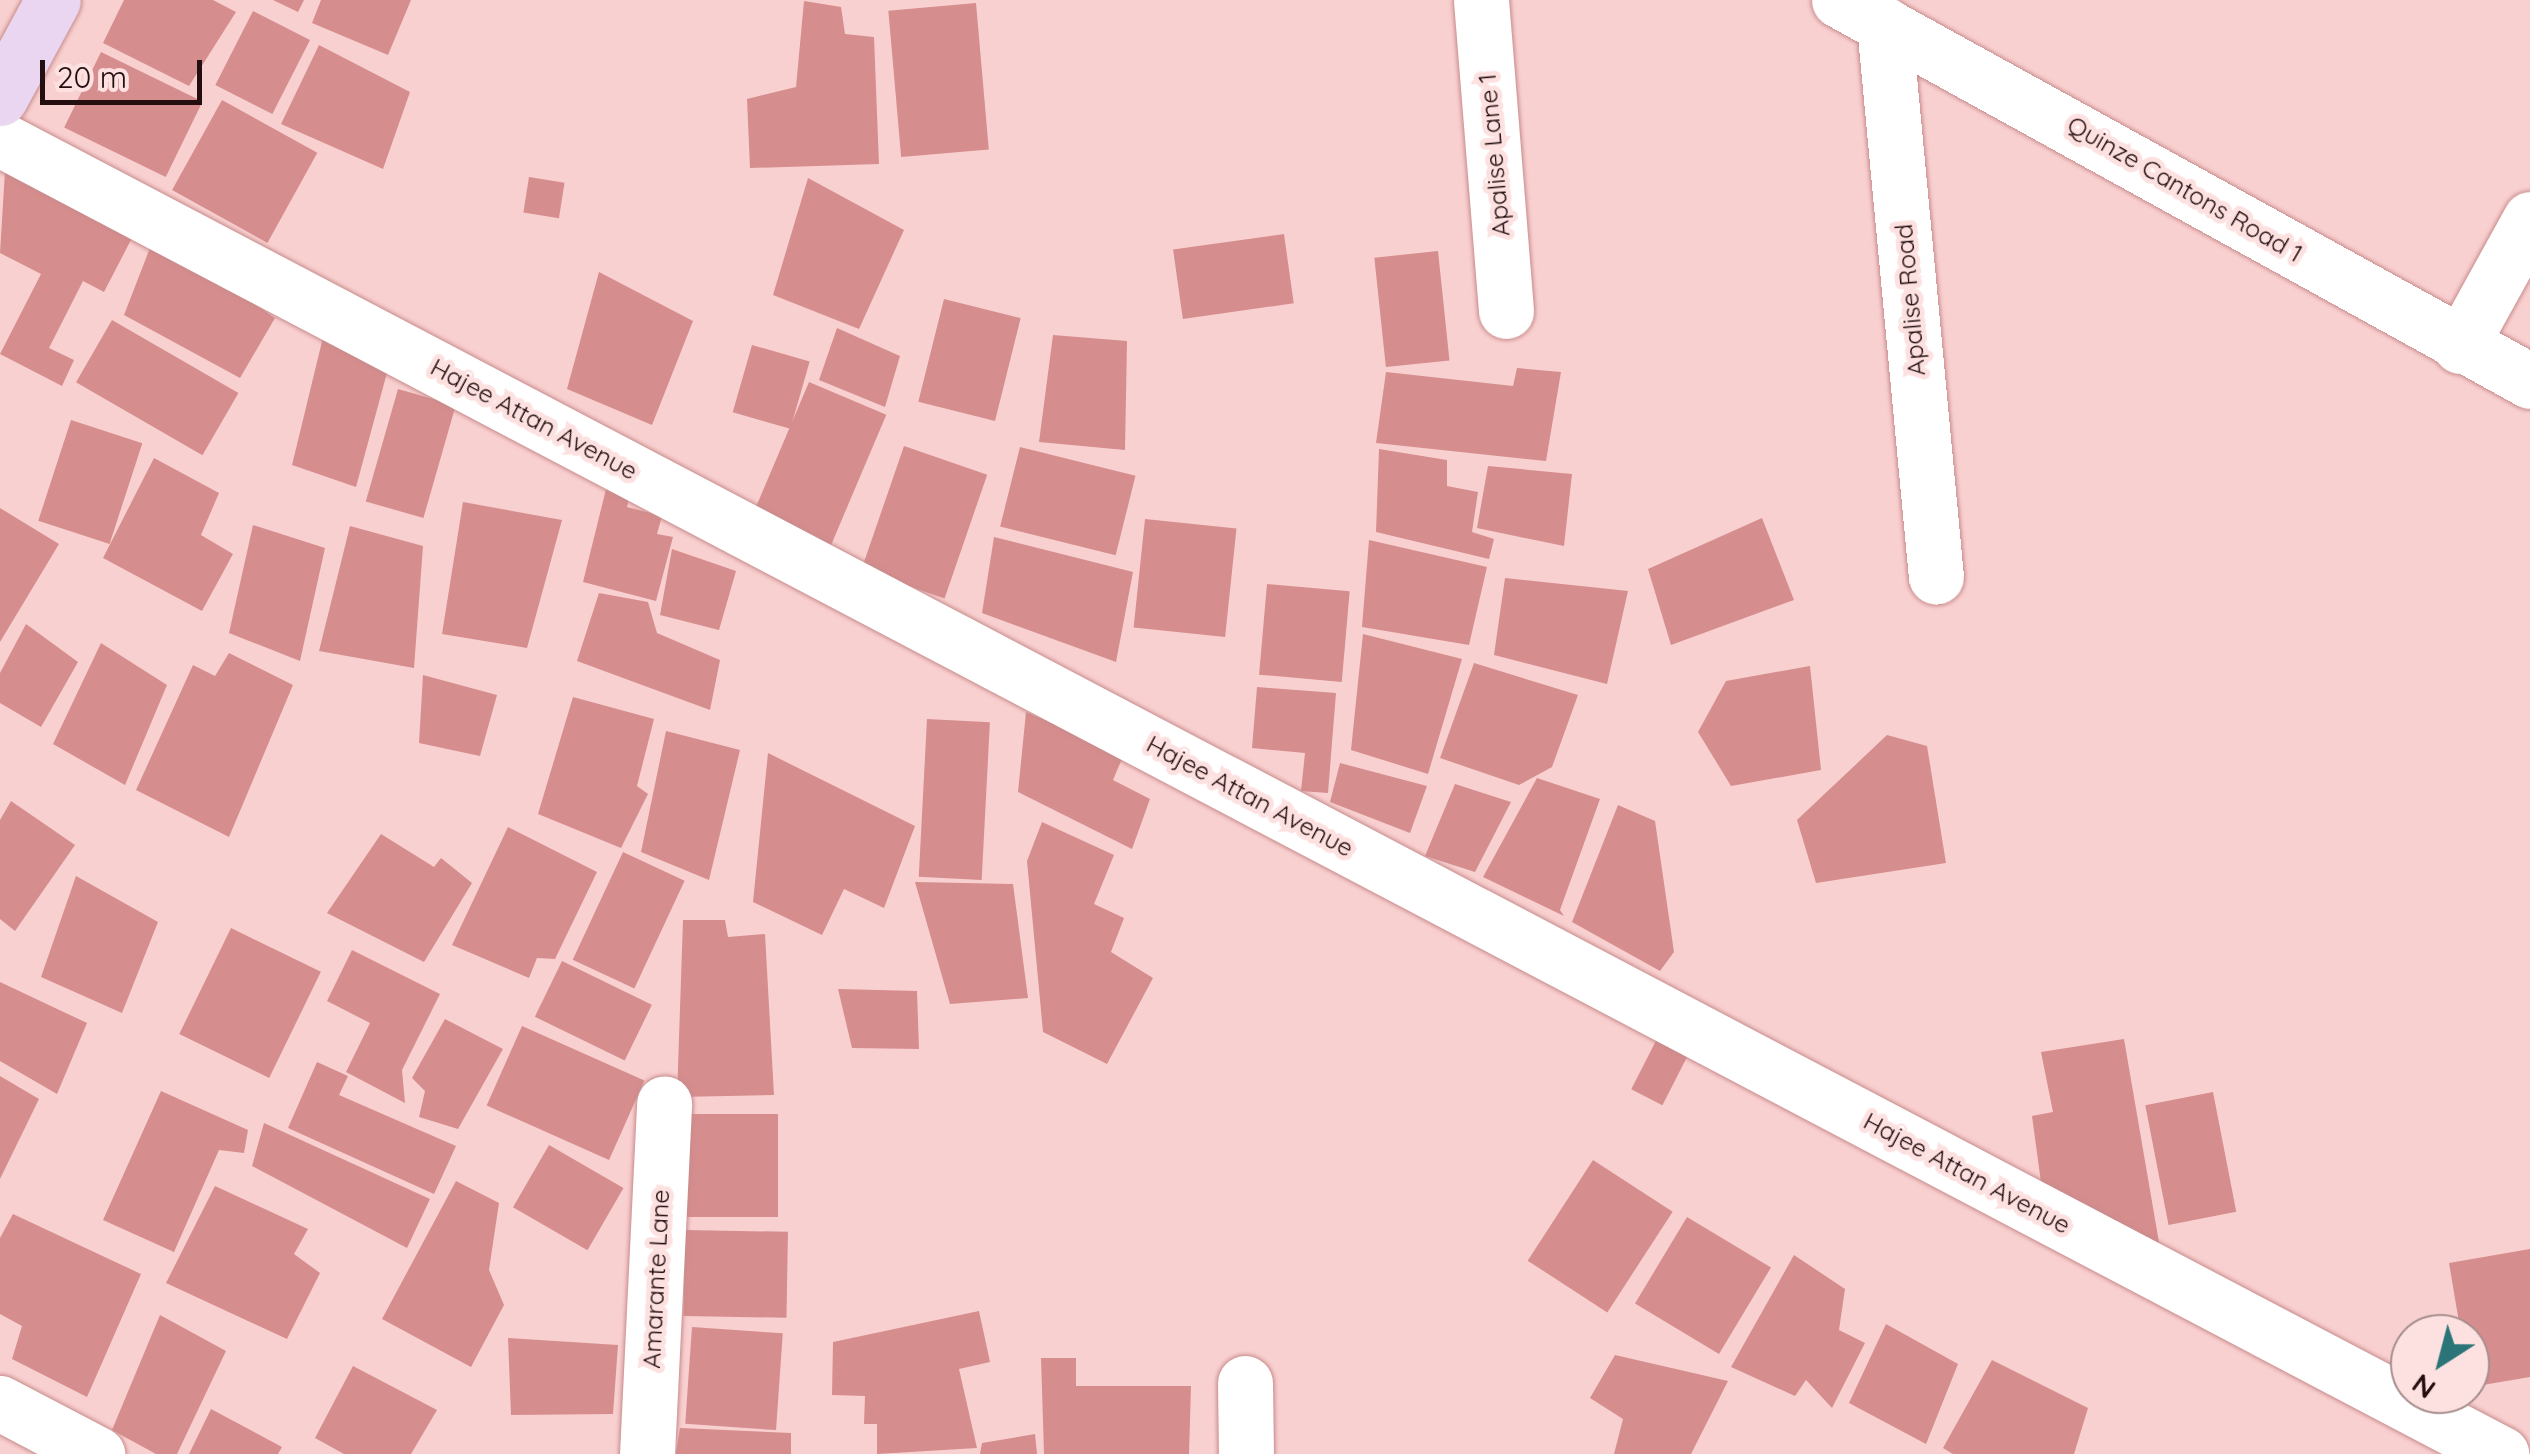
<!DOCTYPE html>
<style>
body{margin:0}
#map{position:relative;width:2530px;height:1454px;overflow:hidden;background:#f9d0d0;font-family:Quicksand,sans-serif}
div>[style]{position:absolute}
.building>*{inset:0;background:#d68d8e;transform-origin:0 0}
.roads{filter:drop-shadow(0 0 2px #c88b8b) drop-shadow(0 0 2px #c88b8b)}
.minor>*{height:55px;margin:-27.5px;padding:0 27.5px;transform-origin:27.5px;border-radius:27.5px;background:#fff}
.secondary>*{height:55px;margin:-27.5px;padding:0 27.5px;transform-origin:27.5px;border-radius:27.5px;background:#ead6f0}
span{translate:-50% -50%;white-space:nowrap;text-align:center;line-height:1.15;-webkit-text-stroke:10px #fde1e1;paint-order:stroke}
.street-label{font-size:25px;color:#240e0f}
.north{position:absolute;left:2390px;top:1314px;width:100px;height:100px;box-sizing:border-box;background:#fde1e1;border:2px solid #a68d8d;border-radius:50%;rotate:216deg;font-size:28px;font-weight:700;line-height:40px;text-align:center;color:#240e0f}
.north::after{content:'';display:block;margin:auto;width:35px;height:45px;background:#2b7578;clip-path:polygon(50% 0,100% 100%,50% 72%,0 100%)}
.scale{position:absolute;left:40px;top:60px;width:162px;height:45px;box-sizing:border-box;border:5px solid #240e0f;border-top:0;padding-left:12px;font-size:30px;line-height:35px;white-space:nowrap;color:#240e0f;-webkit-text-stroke:8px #fde1e1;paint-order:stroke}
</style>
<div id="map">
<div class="building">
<i style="clip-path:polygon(124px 0,213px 0,236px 12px,189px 86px,103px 43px)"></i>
<i style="clip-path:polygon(273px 0,304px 0,298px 12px)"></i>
<i style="clip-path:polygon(321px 0,411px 0,388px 55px,312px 23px)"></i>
<i style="clip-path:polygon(804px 1px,841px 7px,845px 34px,874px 37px,879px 164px,750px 168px,747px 99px,796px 87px)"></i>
<i style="left:976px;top:3px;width:147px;height:88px;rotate:85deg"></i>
<i style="left:253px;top:11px;width:64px;height:83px;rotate:27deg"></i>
<i style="clip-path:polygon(319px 45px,410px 92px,383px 169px,281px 124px)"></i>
<i style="left:101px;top:52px;width:113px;height:84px;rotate:26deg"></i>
<i style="left:222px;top:100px;width:109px;height:103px;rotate:29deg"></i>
<i style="clip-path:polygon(5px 171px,133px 236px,104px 292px,83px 281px,49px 348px,74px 360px,62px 386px,0 354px,41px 274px,0 253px)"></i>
<i style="left:529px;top:177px;width:36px;height:36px;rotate:9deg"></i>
<i style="clip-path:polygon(808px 178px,904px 230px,859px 329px,773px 295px)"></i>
<i style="left:1284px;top:234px;width:70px;height:112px;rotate:82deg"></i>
<i style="clip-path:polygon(155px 235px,275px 318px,240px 378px,124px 315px)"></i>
<i style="left:1438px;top:251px;width:110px;height:64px;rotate:84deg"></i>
<i style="clip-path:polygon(599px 272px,693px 321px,652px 425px,567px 389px)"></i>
<i style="left:944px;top:299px;width:79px;height:106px;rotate:14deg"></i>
<i style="left:112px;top:320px;width:146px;height:72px;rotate:30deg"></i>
<i style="clip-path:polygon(326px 325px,391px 358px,356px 487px,292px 465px)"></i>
<i style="clip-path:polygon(837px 328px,900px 356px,885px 407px,819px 380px)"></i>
<i style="clip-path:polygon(1053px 335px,1127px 341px,1125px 450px,1039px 442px)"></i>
<i style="left:752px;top:345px;width:60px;height:70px;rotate:16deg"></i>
<i style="clip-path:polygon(1517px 368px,1561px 372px,1546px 461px,1376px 443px,1386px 372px,1513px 386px)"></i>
<i style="left:809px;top:382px;width:84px;height:147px;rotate:23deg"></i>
<i style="left:398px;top:389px;width:60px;height:117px;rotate:16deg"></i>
<i style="left:71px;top:420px;width:75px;height:106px;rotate:18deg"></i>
<i style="left:904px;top:446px;width:88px;height:131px;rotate:19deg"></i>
<i style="left:1020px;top:447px;width:119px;height:82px;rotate:14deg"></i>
<i style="clip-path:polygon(1379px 449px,1447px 460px,1447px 486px,1478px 492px,1472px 532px,1494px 539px,1489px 559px,1376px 532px)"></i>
<i style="clip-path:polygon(154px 458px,219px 493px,201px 535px,233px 554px,202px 611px,103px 558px)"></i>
<i style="clip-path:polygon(1488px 466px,1572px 474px,1564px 546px,1477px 528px)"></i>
<i style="clip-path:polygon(609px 477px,631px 491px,627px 507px,662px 516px,657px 534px,673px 537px,656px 601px,583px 582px)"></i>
<i style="clip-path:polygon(463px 502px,562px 520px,527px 648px,442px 634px)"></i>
<i style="clip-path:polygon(0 508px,59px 544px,0 642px)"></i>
<i style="clip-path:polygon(1762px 518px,1794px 600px,1671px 645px,1648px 569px)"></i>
<i style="left:1145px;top:519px;width:92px;height:109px;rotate:6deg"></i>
<i style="clip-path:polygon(253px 525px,325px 548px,300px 661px,229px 633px)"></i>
<i style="clip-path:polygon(350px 526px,423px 546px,414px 668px,319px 651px)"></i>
<i style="clip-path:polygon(994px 537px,1133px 572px,1116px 662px,982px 613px)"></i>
<i style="clip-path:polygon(1369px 540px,1487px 567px,1469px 645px,1362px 627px)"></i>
<i style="clip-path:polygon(672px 549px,736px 571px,719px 630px,660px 615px)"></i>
<i style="clip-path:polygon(1505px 578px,1628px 591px,1607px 684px,1494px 655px)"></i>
<i style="left:1267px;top:584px;width:83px;height:91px;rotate:5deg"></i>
<i style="clip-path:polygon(599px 593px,648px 602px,657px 633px,720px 660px,710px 710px,577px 661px)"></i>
<i style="clip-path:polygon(26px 624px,78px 662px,41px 727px,0 703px,0 673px)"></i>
<i style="clip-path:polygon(1363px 634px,1462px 659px,1428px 774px,1351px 750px)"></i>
<i style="clip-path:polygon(101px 643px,167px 685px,125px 785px,53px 744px)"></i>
<i style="clip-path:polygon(229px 653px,293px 685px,229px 837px,136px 790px,193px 665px,215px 676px)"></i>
<i style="clip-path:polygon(1474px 663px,1578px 695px,1552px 767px,1519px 785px,1440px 758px)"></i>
<i style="clip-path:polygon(1810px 666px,1821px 770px,1731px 786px,1698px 732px,1726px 681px)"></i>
<i style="clip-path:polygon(423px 675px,497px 695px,480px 756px,419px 743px)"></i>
<i style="clip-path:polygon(1257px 687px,1336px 693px,1328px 793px,1301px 791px,1305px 753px,1252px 748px)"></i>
<i style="clip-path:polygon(573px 697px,654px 719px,637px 786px,648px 794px,621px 848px,538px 814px)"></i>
<i style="clip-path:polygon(1026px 712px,1124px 754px,1113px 780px,1150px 799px,1132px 849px,1018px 792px)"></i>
<i style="left:927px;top:719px;width:63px;height:158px;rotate:3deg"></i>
<i style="clip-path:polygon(666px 731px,740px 750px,709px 880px,641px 852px)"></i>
<i style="clip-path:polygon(1887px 735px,1927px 746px,1946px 863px,1816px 883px,1797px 820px)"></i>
<i style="clip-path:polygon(768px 753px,915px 826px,884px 908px,844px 889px,822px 935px,753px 902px)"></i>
<i style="clip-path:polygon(1340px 763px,1427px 786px,1410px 833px,1330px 802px)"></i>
<i style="clip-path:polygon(1537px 778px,1600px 799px,1560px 910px,1564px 916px,1483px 877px)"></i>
<i style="clip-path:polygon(1455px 784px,1511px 802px,1475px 872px,1425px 856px)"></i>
<i style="clip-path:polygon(11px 801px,75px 845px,15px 931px,0 919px,0 820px)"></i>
<i style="clip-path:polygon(1618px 805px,1655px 821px,1674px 952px,1660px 971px,1572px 922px)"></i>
<i style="clip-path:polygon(1042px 822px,1114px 855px,1094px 904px,1124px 918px,1111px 952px,1153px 978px,1107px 1064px,1043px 1032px,1027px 861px)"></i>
<i style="clip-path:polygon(508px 827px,597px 872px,555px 959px,537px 958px,529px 978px,452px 945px)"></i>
<i style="clip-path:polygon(381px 834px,434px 867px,441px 858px,472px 883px,424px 962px,327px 913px)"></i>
<i style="left:623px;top:852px;width:68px;height:119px;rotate:25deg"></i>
<i style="clip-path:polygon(76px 876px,158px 922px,122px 1013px,41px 977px)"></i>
<i style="clip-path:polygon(915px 882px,1013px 884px,1028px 998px,950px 1004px)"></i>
<i style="clip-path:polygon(683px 920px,725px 920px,728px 937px,765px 934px,774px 1095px,677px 1097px)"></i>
<i style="left:231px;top:928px;width:100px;height:118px;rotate:26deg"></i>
<i style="clip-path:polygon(352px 950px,440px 994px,402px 1070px,405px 1103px,346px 1072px,370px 1023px,327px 1001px)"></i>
<i style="left:562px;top:961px;width:100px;height:62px;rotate:26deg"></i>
<i style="clip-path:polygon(0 982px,87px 1023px,57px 1094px,0 1061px)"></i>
<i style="clip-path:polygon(838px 989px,917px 991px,919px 1049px,852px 1048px)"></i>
<i style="clip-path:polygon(445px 1019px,503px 1049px,458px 1129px,419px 1117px,425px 1091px,412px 1078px)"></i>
<i style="left:522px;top:1026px;width:134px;height:87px;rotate:24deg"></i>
<i style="left:1663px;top:1027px;width:35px;height:70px;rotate:27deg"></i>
<i style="clip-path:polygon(2124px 1039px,2161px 1254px,2042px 1190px,2032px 1116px,2053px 1112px,2041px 1052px)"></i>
<i style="clip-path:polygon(317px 1062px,348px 1076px,339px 1095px,456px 1146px,434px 1194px,288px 1128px)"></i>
<i style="clip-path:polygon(0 1076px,39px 1099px,0 1179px)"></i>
<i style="clip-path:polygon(161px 1091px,248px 1130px,244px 1153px,219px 1150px,174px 1252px,103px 1220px)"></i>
<i style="left:2213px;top:1092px;width:122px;height:69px;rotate:79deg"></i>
<i style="left:681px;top:1114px;width:97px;height:103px"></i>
<i style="clip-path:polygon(264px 1123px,430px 1199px,407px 1248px,252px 1166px)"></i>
<i style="left:549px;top:1145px;width:86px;height:72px;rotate:30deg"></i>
<i style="left:1593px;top:1160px;width:95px;height:120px;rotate:33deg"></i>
<i style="clip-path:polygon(456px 1181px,499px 1203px,489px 1270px,504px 1305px,471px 1367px,382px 1319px)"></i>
<i style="clip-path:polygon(215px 1186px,308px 1229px,294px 1254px,320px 1273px,287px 1339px,166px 1283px)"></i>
<i style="clip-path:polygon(13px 1214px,141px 1274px,87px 1397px,12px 1359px,22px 1326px,0 1314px,0 1238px)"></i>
<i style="left:1687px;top:1217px;width:98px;height:101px;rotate:31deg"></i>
<i style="left:685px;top:1230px;width:103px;height:86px;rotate:1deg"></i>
<i style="clip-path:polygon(2530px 1249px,2530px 1377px,2471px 1387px,2470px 1334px,2461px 1334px,2449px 1263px)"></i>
<i style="clip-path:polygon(1794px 1255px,1845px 1289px,1839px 1330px,1865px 1343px,1832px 1408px,1806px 1380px,1795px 1396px,1731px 1367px)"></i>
<i style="clip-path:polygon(979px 1311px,990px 1362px,959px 1369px,977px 1448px,877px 1454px,877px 1424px,864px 1424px,865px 1396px,832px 1395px,833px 1342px)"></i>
<i style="clip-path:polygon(160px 1315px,226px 1351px,177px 1454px,156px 1454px,112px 1430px)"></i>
<i style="clip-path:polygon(1886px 1324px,1958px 1364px,1926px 1444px,1849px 1403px)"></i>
<i style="left:692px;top:1327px;width:91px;height:97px;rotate:4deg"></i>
<i style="clip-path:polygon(508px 1338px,618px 1345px,613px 1414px,511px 1415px)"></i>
<i style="clip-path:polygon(1615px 1355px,1728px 1381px,1691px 1454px,1614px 1454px,1623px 1419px,1590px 1398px)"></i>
<i style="clip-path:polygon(1041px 1358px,1076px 1358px,1076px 1386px,1191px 1386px,1189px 1454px,1044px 1454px)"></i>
<i style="clip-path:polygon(1992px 1360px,2088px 1408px,2074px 1454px,1953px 1454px,1943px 1448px)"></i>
<i style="clip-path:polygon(353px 1366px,437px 1410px,411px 1454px,344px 1454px,315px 1438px)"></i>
<i style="clip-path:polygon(211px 1409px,282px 1447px,278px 1454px,189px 1454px)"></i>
<i style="clip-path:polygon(680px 1428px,791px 1433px,791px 1454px,676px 1454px)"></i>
<i style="clip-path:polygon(1035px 1434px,1037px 1454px,980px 1454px,982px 1443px)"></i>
</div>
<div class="roads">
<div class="minor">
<i style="left:1481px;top:0;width:312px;rotate:85.4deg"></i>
<i style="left:1839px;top:0;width:789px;rotate:28.87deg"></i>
<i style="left:1884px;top:24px;width:555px;rotate:84.63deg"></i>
<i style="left:0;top:139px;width:2826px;rotate:27.73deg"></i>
<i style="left:2460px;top:346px;width:145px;rotate:-61.1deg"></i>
<i style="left:1245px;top:1383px;width:71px;rotate:89.2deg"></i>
<i style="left:0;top:1403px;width:110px;rotate:27.7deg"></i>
<i style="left:647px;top:1454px;width:351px;rotate:-87.2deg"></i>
</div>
<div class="secondary">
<i style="left:0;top:98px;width:111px;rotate:-61.6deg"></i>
</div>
</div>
<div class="street-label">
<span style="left:1494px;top:155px;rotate:-95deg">Apalise Lane 1</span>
<span style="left:2185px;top:189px;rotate:30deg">Quinze Cantons Road 1</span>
<span style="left:1910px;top:300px;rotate:-95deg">Apalise Road</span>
<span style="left:534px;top:419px;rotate:28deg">Hajee Attan Avenue</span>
<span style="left:1250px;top:796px;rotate:28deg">Hajee Attan Avenue</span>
<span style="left:1967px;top:1173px;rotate:28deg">Hajee Attan Avenue</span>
<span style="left:656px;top:1279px;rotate:-87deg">Amarante Lane</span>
</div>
<div class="north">N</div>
<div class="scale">20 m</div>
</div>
